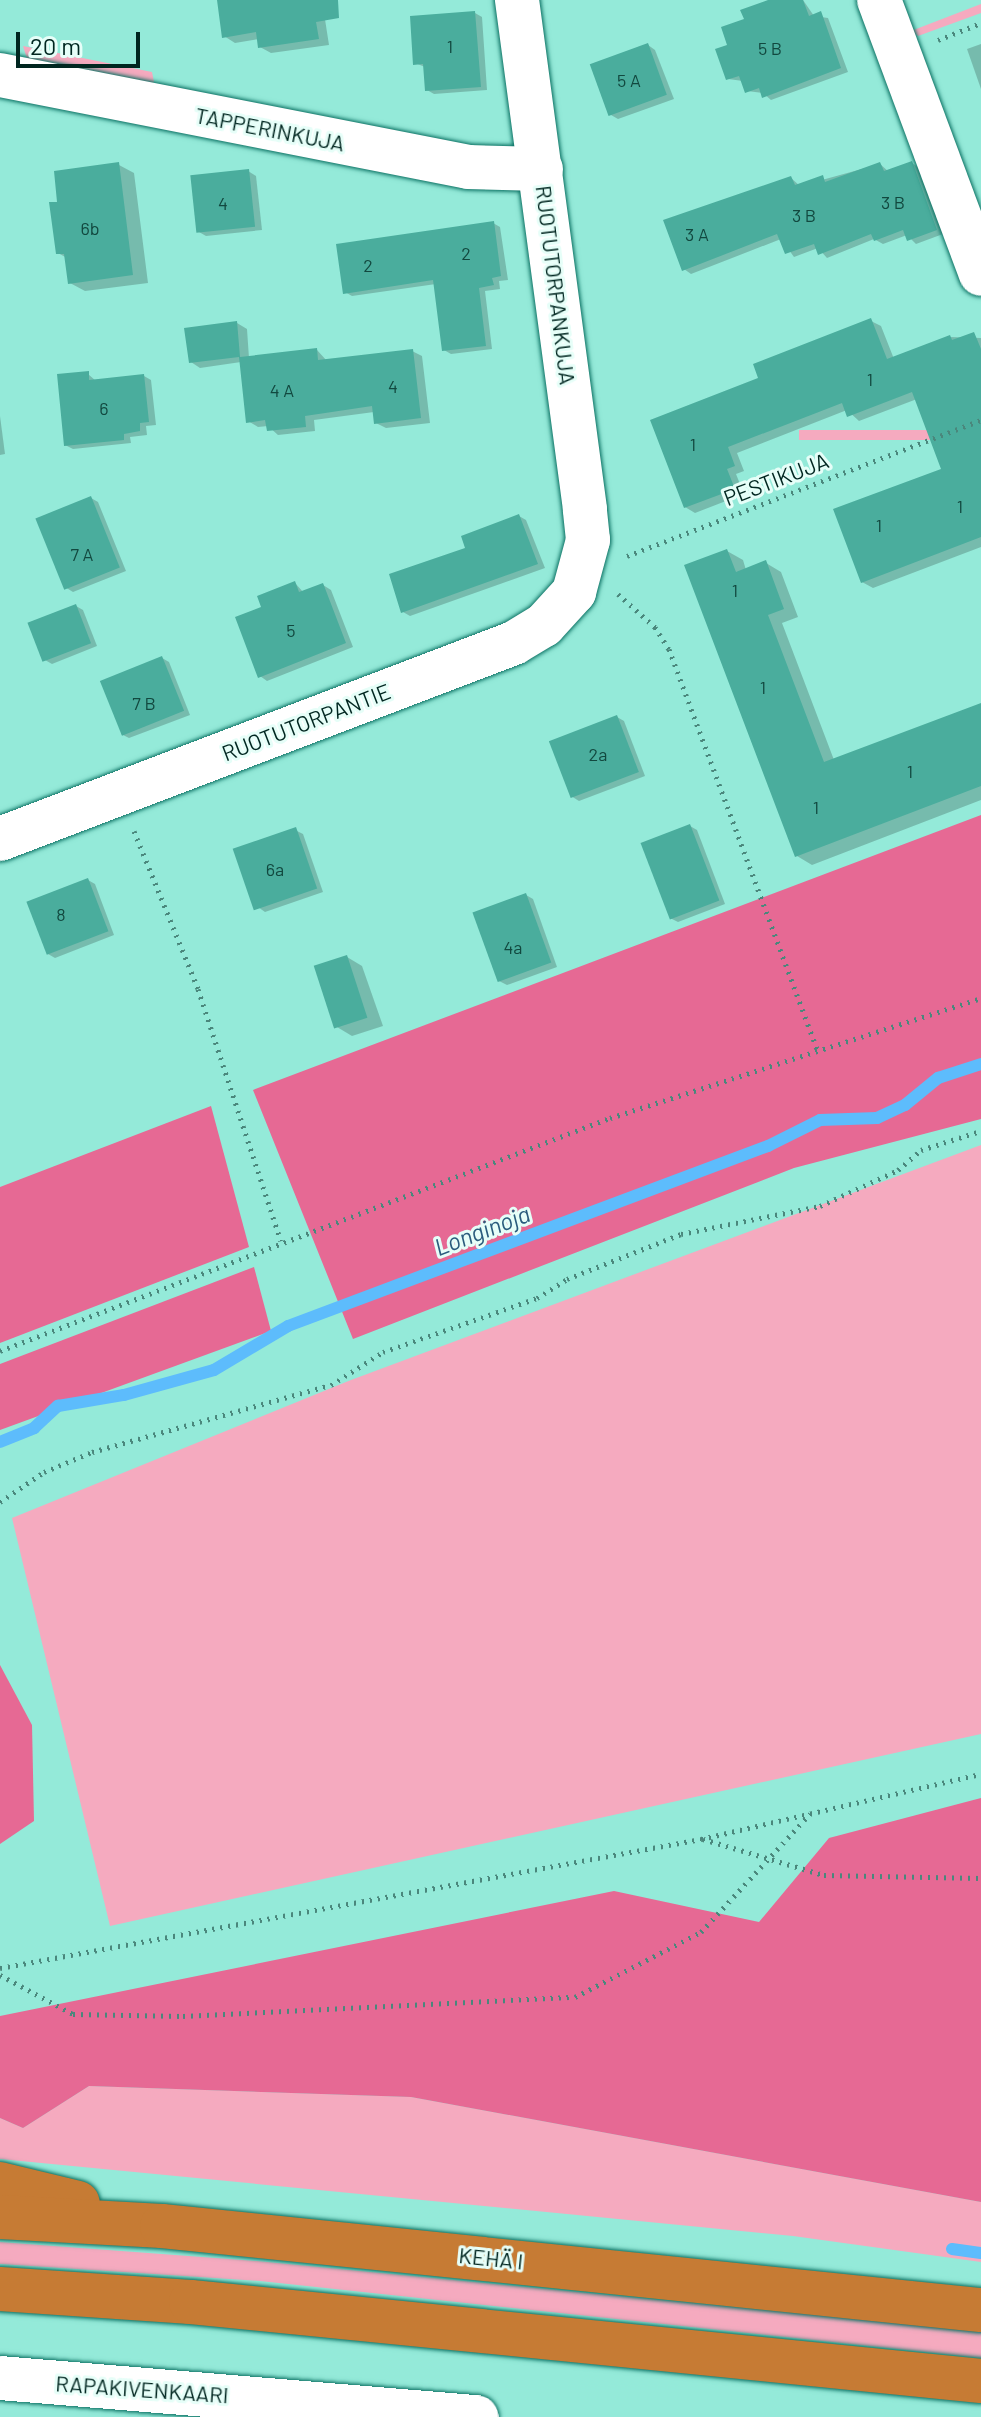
<!DOCTYPE html>
<meta charset="utf-8">
<style>
body{margin:0}
#map{position:relative;width:981px;height:2417px;overflow:hidden;background:#94ead9;font-family:Barlow,sans-serif}
div>[style]{position:absolute}
.green>*{inset:0;background:#f5aabf;transform-origin:0 0}
.forest>*{inset:0;background:#e66994}
.shadow>*{inset:0;background:#0003}
.stream>*{height:12px;margin:-6px;padding:0 6px;transform-origin:6px;border-radius:6px;background:#5dbcfc}
.building>*{inset:0;background:#4aad9d;transform-origin:0 0}
.path>*{height:5px;margin-top:-2.5px;transform-origin:0;background:repeating-linear-gradient(90deg,#4a877c 0 2px,transparent 0 8px)}
.roads{filter:drop-shadow(0 0 2px #0b7163) drop-shadow(0 0 2px #0b7163)}
.street>*{height:44px;margin:-22px;padding:0 22px;transform-origin:22px;border-radius:22px;background:#fff}
.secondary>*{height:44px;margin:-22px;padding:0 22px;transform-origin:22px;border-radius:22px;background:#fff}
.highway>*{height:44px;margin:-22px;padding:0 22px;transform-origin:22px;border-radius:22px;background:#c67b34}
span{translate:-50% -50%;white-space:nowrap;text-align:center;line-height:1.15;-webkit-text-stroke:6px #e6fef8;paint-order:stroke}
.number-label{font-size:18px;color:#12483f}
.number-label span{-webkit-text-stroke-width:0}
.street-label{font-size:22px;color:#002620}
.water-label{font-size:24px;color:#2a5c7d;font-style:italic}
.scale{position:absolute;left:16px;top:32px;width:124px;height:36px;box-sizing:border-box;border:4px solid #002620;border-top:0;padding-left:10px;font-size:24px;line-height:28px;white-space:nowrap;color:#002620;-webkit-text-stroke:6px #e6fef8;paint-order:stroke}
</style>
<div id="map">
<div class="green">
<i style="clip-path:polygon(981px 4px,981px 13px,918px 36px,911px 31px)"></i>
<i style="clip-path:polygon(23px 46px,152px 72px,154px 82px,151px 87px,28px 62px)"></i>
<i style="left:981px;top:430px;width:10px;height:182px;rotate:90deg"></i>
<i style="clip-path:polygon(981px 1145px,981px 1734px,110px 1926px,12px 1518px,351px 1380px)"></i>
<i style="clip-path:polygon(89px 2086px,411px 2097px,981px 2202px,981px 2262px,793px 2236px,0 2159px,0 2118px,23px 2128px)"></i>
<i style="clip-path:polygon(0 2242px,257px 2261px,981px 2331px,981px 2358px,260px 2281px,0 2264px)"></i>
</div>
<div class="forest">
<i style="clip-path:polygon(981px 815px,981px 1119px,794px 1168px,353px 1339px,253px 1090px)"></i>
<i style="clip-path:polygon(211px 1106px,249px 1247px,0 1343px,0 1187px)"></i>
<i style="clip-path:polygon(254px 1267px,271px 1331px,0 1430px,0 1364px)"></i>
<i style="clip-path:polygon(0 1665px,32px 1725px,34px 1821px,0 1844px)"></i>
<i style="clip-path:polygon(981px 1798px,981px 2202px,411px 2097px,89px 2086px,23px 2128px,0 2118px,0 2016px,614px 1891px,759px 1922px,829px 1838px)"></i>
</div>
<div class="shadow">
<i style="clip-path:polygon(219px 0,322px 0,329px 45px,271px 53px,260px 47px,259px 39px,235px 43px,224px 36px)"></i>
<i style="clip-path:polygon(774px 0,803px 0,814px 16px,828px 18px,848px 72px,771px 100px,763px 93px,747px 91px,743px 81px,728px 79px,730px 46px,746px 20px)"></i>
<i style="clip-path:polygon(475px 13px,482px 17px,487px 90px,434px 94px,427px 90px,425px 67px,415px 63px)"></i>
<i style="clip-path:polygon(981px 44px,981px 89px,967px 49px)"></i>
<i style="clip-path:polygon(648px 45px,655px 50px,674px 99px,618px 119px,611px 115px)"></i>
<i style="clip-path:polygon(912px 163px,919px 168px,943px 234px,916px 244px,907px 235px,883px 244px,874px 239px,827px 258px,818px 248px,794px 257px,781px 239px,691px 274px,684px 269px,791px 178px,800px 186px,880px 164px,889px 172px)"></i>
<i style="clip-path:polygon(119px 165px,134px 173px,148px 283px,85px 291px,70px 283px,67px 258px,58px 253px,60px 204px)"></i>
<i style="clip-path:polygon(248px 171px,256px 176px,262px 230px,206px 236px,199px 232px)"></i>
<i style="clip-path:polygon(493px 223px,500px 227px,508px 280px,499px 281px,500px 289px,485px 291px,492px 349px,451px 354px,444px 350px,436px 284px,352px 296px,345px 292px)"></i>
<i style="clip-path:polygon(871px 321px,881px 326px,894px 359px,950px 337px,981px 338px,981px 547px,873px 588px,862px 582px,944px 470px,917px 399px,859px 421px,847px 410px,737px 453px,744px 471px,736px 474px,744px 494px,695px 513px,685px 507px,761px 379px)"></i>
<i style="clip-path:polygon(237px 323px,247px 329px,249px 358px,317px 350px,327px 361px,412px 351px,422px 356px,430px 423px,386px 428px,376px 423px,374px 412px,314px 420px,315px 431px,278px 435px,268px 426px,258px 427px,248px 421px,241px 362px,200px 368px,191px 362px)"></i>
<i style="clip-path:polygon(88px 374px,96px 381px,144px 376px,151px 380px,156px 425px,146px 426px,147px 435px,130px 437px,131px 443px,73px 449px,65px 445px)"></i>
<i style="clip-path:polygon(0 416px,5px 454px,0 455px)"></i>
<i style="clip-path:polygon(91px 498px,98px 502px,126px 571px,73px 592px,65px 587px)"></i>
<i style="clip-path:polygon(519px 516px,526px 520px,545px 568px,410px 616px,403px 612px,468px 550px)"></i>
<i style="clip-path:polygon(727px 551px,743px 560px,746px 570px,766px 563px,781px 572px,798px 617px,782px 623px,834px 760px,981px 704px,981px 800px,812px 865px,797px 856px)"></i>
<i style="clip-path:polygon(295px 583px,304px 593px,323px 585px,331px 590px,353px 647px,267px 681px,260px 676px,264px 609px)"></i>
<i style="clip-path:polygon(76px 606px,83px 610px,97px 646px,52px 664px,45px 660px)"></i>
<i style="clip-path:polygon(162px 658px,169px 662px,190px 715px,129px 738px,121px 734px)"></i>
<i style="clip-path:polygon(617px 717px,624px 721px,645px 776px,579px 801px,571px 796px)"></i>
<i style="clip-path:polygon(690px 826px,697px 830px,725px 904px,678px 922px,670px 918px)"></i>
<i style="clip-path:polygon(295px 830px,303px 834px,323px 892px,265px 912px,258px 907px)"></i>
<i style="clip-path:polygon(88px 880px,95px 884px,114px 935px,55px 958px,48px 954px)"></i>
<i style="clip-path:polygon(526px 895px,533px 899px,557px 967px,507px 985px,499px 981px)"></i>
<i style="clip-path:polygon(347px 957px,362px 966px,383px 1026px,352px 1036px,337px 1027px)"></i>
</div>
<div class="stream">
<i style="left:0;top:1442px;width:37px;rotate:-22deg"></i>
<i style="left:34px;top:1428px;width:33px;rotate:-43deg"></i>
<i style="left:58px;top:1406px;width:67px;rotate:-9.5deg"></i>
<i style="left:124px;top:1395px;width:93px;rotate:-15.5deg"></i>
<i style="left:214px;top:1370px;width:86px;rotate:-30.7deg"></i>
<i style="left:288px;top:1326px;width:513px;rotate:-20.56deg"></i>
<i style="left:768px;top:1146px;width:58px;rotate:-26.6deg"></i>
<i style="left:820px;top:1120px;width:57px;rotate:-2deg"></i>
<i style="left:877px;top:1118px;width:31px;rotate:-25deg"></i>
<i style="left:905px;top:1105px;width:43px;rotate:-39.3deg"></i>
<i style="left:938px;top:1078px;width:45px;rotate:-18deg"></i>
<i style="left:952px;top:2249px;width:29px;rotate:8deg"></i>
</div>
<div class="building">
<i style="clip-path:polygon(217px 0,338px 0,339px 18px,316px 22px,319px 39px,258px 48px,256px 32px,222px 38px)"></i>
<i style="clip-path:polygon(768px 0,803px 0,809px 16px,821px 11px,841px 68px,762px 98px,759px 88px,745px 93px,739px 76px,726px 80px,715px 49px,727px 45px,721px 27px,744px 19px,740px 10px)"></i>
<i style="clip-path:polygon(475px 11px,481px 87px,425px 91px,423px 64px,413px 65px,410px 16px)"></i>
<i style="left:648px;top:43px;width:55px;height:62px;rotate:70deg"></i>
<i style="clip-path:polygon(912px 161px,937px 230px,907px 241px,903px 230px,874px 241px,871px 234px,818px 255px,814px 244px,785px 254px,777px 234px,682px 271px,663px 220px,791px 176px,795px 185px,823px 175px,825px 182px,880px 162px,884px 171px)"></i>
<i style="clip-path:polygon(119px 162px,133px 275px,68px 284px,64px 254px,56px 254px,49px 202px,57px 202px,54px 171px)"></i>
<i style="left:249px;top:169px;width:58px;height:59px;rotate:84deg"></i>
<i style="clip-path:polygon(494px 221px,501px 276px,492px 278px,494px 285px,479px 288px,486px 346px,442px 351px,433px 280px,343px 294px,336px 244px)"></i>
<i style="clip-path:polygon(871px 318px,887px 359px,950px 335px,952px 340px,974px 332px,981px 349px,981px 537px,861px 583px,833px 509px,941px 469px,912px 392px,847px 417px,842px 403px,728px 447px,735px 466px,727px 469px,735px 489px,684px 508px,650px 420px,758px 378px,753px 364px)"></i>
<i style="clip-path:polygon(237px 321px,240px 357px,317px 348px,318px 360px,413px 349px,421px 418px,374px 424px,372px 406px,305px 416px,306px 427px,267px 431px,265px 420px,246px 423px,239px 357px,189px 363px,184px 328px)"></i>
<i style="clip-path:polygon(89px 371px,89px 380px,144px 374px,149px 422px,140px 423px,140px 431px,124px 434px,124px 440px,64px 446px,57px 374px)"></i>
<i style="left:91px;top:496px;width:77px;height:60px;rotate:68deg"></i>
<i style="clip-path:polygon(519px 514px,538px 564px,401px 613px,389px 574px,465px 548px,461px 536px)"></i>
<i style="clip-path:polygon(727px 549px,736px 572px,766px 560px,784px 609px,768px 615px,824px 762px,981px 703px,981px 786px,795px 857px,684px 565px)"></i>
<i style="clip-path:polygon(295px 581px,299px 592px,323px 583px,346px 643px,258px 678px,235px 617px,261px 607px,257px 596px)"></i>
<i style="left:76px;top:604px;width:42px;height:52px;rotate:69deg"></i>
<i style="left:162px;top:656px;width:59px;height:67px;rotate:68deg"></i>
<i style="left:617px;top:715px;width:61px;height:73px;rotate:69deg"></i>
<i style="left:690px;top:824px;width:82px;height:53px;rotate:69deg"></i>
<i style="left:296px;top:827px;width:65px;height:67px;rotate:71deg"></i>
<i style="left:88px;top:878px;width:57px;height:66px;rotate:69deg"></i>
<i style="left:526px;top:893px;width:74px;height:57px;rotate:70deg"></i>
<i style="left:347px;top:955px;width:66px;height:35px;rotate:72deg"></i>
</div>
<div class="path">
<i style="left:938px;top:40px;width:46px;rotate:-21.6deg"></i>
<i style="left:627px;top:556px;width:379px;rotate:-21deg"></i>
<i style="left:618px;top:594px;width:50px;rotate:41.7deg"></i>
<i style="left:655px;top:627px;width:26px;rotate:58deg"></i>
<i style="left:669px;top:649px;width:427px;rotate:69.7deg"></i>
<i style="left:134px;top:831px;width:170px;rotate:67.9deg"></i>
<i style="left:198px;top:989px;width:265px;rotate:71.8deg"></i>
<i style="left:0;top:1351px;width:653px;rotate:-20.91deg"></i>
<i style="left:610px;top:1118px;width:390px;rotate:-17.9deg"></i>
<i style="left:0;top:1502px;width:53px;rotate:-34.3deg"></i>
<i style="left:44px;top:1472px;width:52px;rotate:-22.6deg"></i>
<i style="left:92px;top:1452px;width:248px;rotate:-15.7deg"></i>
<i style="left:331px;top:1385px;width:62px;rotate:-32.4deg"></i>
<i style="left:383px;top:1352px;width:163px;rotate:-19.3deg"></i>
<i style="left:537px;top:1298px;width:36px;rotate:-32deg"></i>
<i style="left:567px;top:1279px;width:123px;rotate:-21.5deg"></i>
<i style="left:681px;top:1234px;width:142px;rotate:-11.4deg"></i>
<i style="left:820px;top:1206px;width:86px;rotate:-24.8deg"></i>
<i style="left:898px;top:1170px;width:30px;rotate:-41deg"></i>
<i style="left:921px;top:1150px;width:63px;rotate:-17.6deg"></i>
<i style="left:703px;top:1839px;width:126px;rotate:16.6deg"></i>
<i style="left:824px;top:1875px;width:157px;rotate:1.1deg"></i>
<i style="left:0;top:1968px;width:713px;rotate:-10.43deg"></i>
<i style="left:701px;top:1839px;width:287px;rotate:-13.1deg"></i>
<i style="left:0;top:1975px;width:83px;rotate:28.1deg"></i>
<i style="left:73px;top:2014px;width:110px;rotate:1deg"></i>
<i style="left:183px;top:2016px;width:392px;rotate:-2.8deg"></i>
<i style="left:575px;top:1997px;width:142px;rotate:-27.3deg"></i>
<i style="left:701px;top:1932px;width:161px;rotate:-47.3deg"></i>
</div>
<div class="roads">
<div class="street">
<i style="left:879px;top:0;width:292px;rotate:69.6deg"></i>
<i style="left:0;top:75px;width:477px;rotate:11.1deg"></i>
<i style="left:468px;top:167px;width:73px;rotate:1.6deg"></i>
<i style="left:0;top:839px;width:550px;rotate:-20.87deg"></i>
<i style="left:514px;top:643px;width:35px;rotate:-31deg"></i>
<i style="left:544px;top:625px;width:45px;rotate:-47.7deg"></i>
<i style="left:574px;top:592px;width:54px;rotate:-74.9deg"></i>
<i style="left:588px;top:540px;width:31px;rotate:-96deg"></i>
<i style="left:585px;top:509px;width:514px;rotate:-97.61deg"></i>
</div>
<div class="secondary">
<i style="left:0;top:2378px;width:478px;rotate:4.7deg"></i>
</div>
<div class="highway">
<i style="left:0;top:2184px;width:80px;rotate:13.7deg"></i>
<i style="left:0;top:2217px;width:162px;rotate:3.2deg"></i>
<i style="left:162px;top:2226px;width:823px;rotate:5.86deg"></i>
<i style="left:0;top:2289px;width:191px;rotate:3.9deg"></i>
<i style="left:191px;top:2302px;width:794px;rotate:5.71deg"></i>
</div>
</div>
<div class="number-label">
<span style="left:450px;top:46px">1</span>
<span style="left:770px;top:48px">5 B</span>
<span style="left:629px;top:80px">5 A</span>
<span style="left:893px;top:202px">3 B</span>
<span style="left:223px;top:203px">4</span>
<span style="left:804px;top:215px">3 B</span>
<span style="left:90px;top:228px">6b</span>
<span style="left:697px;top:234px">3 A</span>
<span style="left:466px;top:253px">2</span>
<span style="left:368px;top:265px">2</span>
<span style="left:870px;top:379px">1</span>
<span style="left:393px;top:386px">4</span>
<span style="left:282px;top:390px">4 A</span>
<span style="left:104px;top:408px">6</span>
<span style="left:693px;top:444px">1</span>
<span style="left:960px;top:506px">1</span>
<span style="left:879px;top:525px">1</span>
<span style="left:82px;top:554px">7 A</span>
<span style="left:735px;top:590px">1</span>
<span style="left:291px;top:630px">5</span>
<span style="left:763px;top:687px">1</span>
<span style="left:144px;top:703px">7 B</span>
<span style="left:598px;top:754px">2a</span>
<span style="left:910px;top:771px">1</span>
<span style="left:816px;top:807px">1</span>
<span style="left:275px;top:869px">6a</span>
<span style="left:61px;top:914px">8</span>
<span style="left:513px;top:947px">4a</span>
</div>
<div class="street-label">
<span style="left:270px;top:129px;rotate:11deg">TAPPERINKUJA</span>
<span style="left:556px;top:285px;rotate:83deg">RUOTUTORPANKUJA</span>
<span style="left:776px;top:479px;rotate:-21deg">PESTIKUJA</span>
<span style="left:306px;top:722px;rotate:-21deg">RUOTUTORPANTIE</span>
<span style="left:491px;top:2258px;rotate:6deg">KEHÄ I</span>
<span style="left:142px;top:2389px;rotate:4deg">RAPAKIVENKAARI</span>
</div>
<div class="water-label">
<span style="left:482px;top:1230px;rotate:-21deg">Longinoja</span>
</div>
<div class="scale">20 m</div>
</div>
